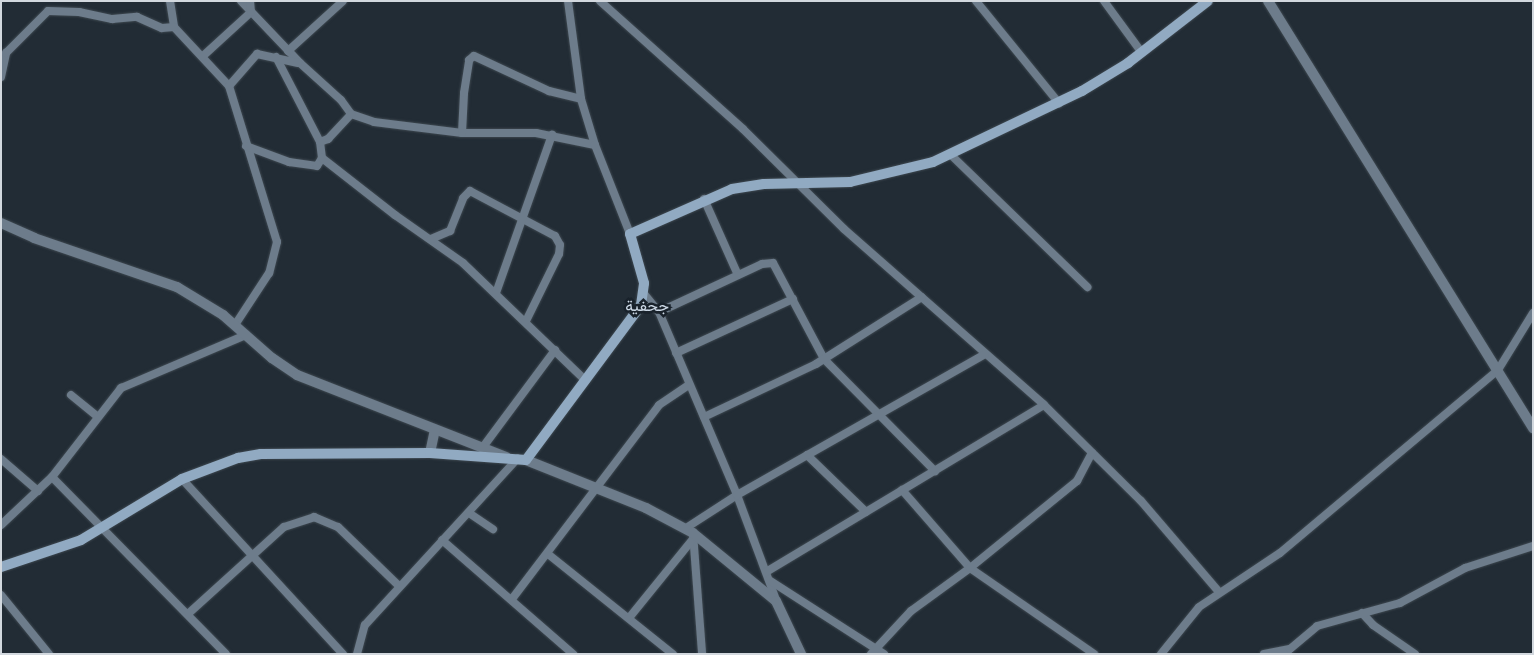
<!DOCTYPE html>
<meta charset="utf-8">
<style>
body{margin:0}
#map{position:relative;width:1534px;height:655px;overflow:hidden;background:#222c35;font-family:Montserrat,Vazirmatn,sans-serif}
div>[style]{position:absolute}
.roads{filter:drop-shadow(0 0 1px #3e4850) drop-shadow(0 0 1px #3e4850)}
.minor>*{height:8px;margin:-4px;padding:0 4px;transform-origin:4px;border-radius:4px;background:#6d7c8b}
.tertiary>*{height:10px;margin:-5px;padding:0 5px;transform-origin:5px;border-radius:5px;background:#6d7c8b}
.secondary>*{height:10px;margin:-5px;padding:0 5px;transform-origin:5px;border-radius:5px;background:#91aac2}
span{translate:-50% -50%;white-space:nowrap;text-align:center;line-height:1.15;-webkit-text-stroke:5px #19222b;paint-order:stroke}
.quarter-label{font-size:16px;color:#cdd9e6}
.frame{position:absolute;inset:0;border:2px solid #d2d8de;pointer-events:none}
</style>
<div id="map">
<div class="roads">
<div class="minor">
<i style="left:170px;top:1px;width:26px;rotate:81deg"></i>
<i style="left:174px;top:27px;width:81px;rotate:47deg"></i>
<i style="left:229px;top:86px;width:163px;rotate:72.9deg"></i>
<i style="left:277px;top:242px;width:32px;rotate:104deg"></i>
<i style="left:269px;top:273px;width:62px;rotate:123.2deg"></i>
<i style="left:241px;top:1px;width:86px;rotate:46.4deg"></i>
<i style="left:300px;top:63px;width:55px;rotate:42.1deg"></i>
<i style="left:341px;top:100px;width:17px;rotate:54deg"></i>
<i style="left:351px;top:114px;width:24px;rotate:19deg"></i>
<i style="left:374px;top:122px;width:89px;rotate:7.1deg"></i>
<i style="left:462px;top:133px;width:74px"></i>
<i style="left:536px;top:133px;width:60px;rotate:11.5deg"></i>
<i style="left:568px;top:1px;width:99px;rotate:82.4deg"></i>
<i style="left:581px;top:99px;width:48px;rotate:73.1deg"></i>
<i style="left:595px;top:145px;width:96px;rotate:68.5deg"></i>
<i style="left:600px;top:1px;width:192px;rotate:41.8deg"></i>
<i style="left:743px;top:129px;width:142px;rotate:44.7deg"></i>
<i style="left:844px;top:229px;width:266px;rotate:41.3deg"></i>
<i style="left:1044px;top:405px;width:136px;rotate:44.7deg"></i>
<i style="left:1141px;top:501px;width:120px;rotate:49.4deg"></i>
<i style="left:976px;top:1px;width:132px;rotate:50.9deg"></i>
<i style="left:1104px;top:1px;width:64px;rotate:53.8deg"></i>
<i style="left:288px;top:51px;width:74px;rotate:-42.3deg"></i>
<i style="left:203px;top:56px;width:65px;rotate:-42.5deg"></i>
<i style="left:251px;top:12px;width:11px;rotate:-95deg"></i>
<i style="left:276px;top:57px;width:96px;rotate:62.6deg"></i>
<i style="left:1px;top:77px;width:25px;rotate:-78deg"></i>
<i style="left:6px;top:53px;width:59px;rotate:-45deg"></i>
<i style="left:48px;top:11px;width:31px;rotate:2deg"></i>
<i style="left:79px;top:12px;width:34px;rotate:12deg"></i>
<i style="left:112px;top:19px;width:25px;rotate:-5deg"></i>
<i style="left:137px;top:17px;width:27px;rotate:24deg"></i>
<i style="left:162px;top:28px;width:12px;rotate:-5deg"></i>
<i style="left:229px;top:86px;width:43px;rotate:-48.8deg"></i>
<i style="left:257px;top:54px;width:42px;rotate:12.4deg"></i>
<i style="left:462px;top:133px;width:40px;rotate:-87.1deg"></i>
<i style="left:464px;top:93px;width:33px;rotate:-81deg"></i>
<i style="left:469px;top:60px;width:6px;rotate:-39deg"></i>
<i style="left:474px;top:56px;width:83px;rotate:25deg"></i>
<i style="left:549px;top:91px;width:33px;rotate:14deg"></i>
<i style="left:246px;top:146px;width:46px;rotate:20.4deg"></i>
<i style="left:289px;top:162px;width:28px;rotate:8deg"></i>
<i style="left:317px;top:166px;width:9px;rotate:-58deg"></i>
<i style="left:322px;top:158px;width:16px;rotate:-97deg"></i>
<i style="left:320px;top:142px;width:9px;rotate:-21deg"></i>
<i style="left:328px;top:139px;width:34px;rotate:-47deg"></i>
<i style="left:951px;top:155px;width:190px;rotate:44.1deg"></i>
<i style="left:322px;top:158px;width:93px;rotate:38deg"></i>
<i style="left:395px;top:215px;width:83px;rotate:35.2deg"></i>
<i style="left:463px;top:263px;width:170px;rotate:43.8deg"></i>
<i style="left:704px;top:199px;width:83px;rotate:65.9deg"></i>
<i style="left:431px;top:239px;width:21px;rotate:-23deg"></i>
<i style="left:450px;top:231px;width:35px;rotate:-68deg"></i>
<i style="left:463px;top:198px;width:10px;rotate:-45deg"></i>
<i style="left:470px;top:191px;width:96px;rotate:27.9deg"></i>
<i style="left:555px;top:236px;width:10px;rotate:61deg"></i>
<i style="left:560px;top:245px;width:9px;rotate:96deg"></i>
<i style="left:559px;top:254px;width:75px;rotate:116.2deg"></i>
<i style="left:496px;top:293px;width:168px;rotate:-70.5deg"></i>
<i style="left:645px;top:295px;width:22px;rotate:51deg"></i>
<i style="left:659px;top:312px;width:199px;rotate:66.9deg"></i>
<i style="left:737px;top:495px;width:112px;rotate:69.6deg"></i>
<i style="left:659px;top:312px;width:114px;rotate:-25deg"></i>
<i style="left:762px;top:264px;width:11px;rotate:-5deg"></i>
<i style="left:773px;top:263px;width:109px;rotate:62deg"></i>
<i style="left:824px;top:359px;width:158px;rotate:45.3deg"></i>
<i style="left:676px;top:353px;width:129px;rotate:-24.8deg"></i>
<i style="left:71px;top:395px;width:33px;rotate:39deg"></i>
<i style="left:704px;top:417px;width:124px;rotate:-25.3deg"></i>
<i style="left:816px;top:364px;width:125px;rotate:-32.3deg"></i>
<i style="left:483px;top:447px;width:121px;rotate:-53.4deg"></i>
<i style="left:807px;top:455px;width:82px;rotate:44deg"></i>
<i style="left:1px;top:459px;width:49px;rotate:40.9deg"></i>
<i style="left:52px;top:477px;width:248px;rotate:45.5deg"></i>
<i style="left:182px;top:479px;width:238px;rotate:47.4deg"></i>
<i style="left:902px;top:490px;width:103px;rotate:48.9deg"></i>
<i style="left:970px;top:568px;width:151px;rotate:34.7deg"></i>
<i style="left:469px;top:513px;width:29px;rotate:34deg"></i>
<i style="left:1px;top:525px;width:70px;rotate:-43.3deg"></i>
<i style="left:52px;top:477px;width:113px;rotate:-52.2deg"></i>
<i style="left:121px;top:388px;width:136px;rotate:-23deg"></i>
<i style="left:686px;top:528px;width:61px;rotate:-32.9deg"></i>
<i style="left:737px;top:495px;width:285px;rotate:-29.6deg"></i>
<i style="left:693px;top:533px;width:121px;rotate:85.7deg"></i>
<i style="left:442px;top:540px;width:174px;rotate:41deg"></i>
<i style="left:548px;top:554px;width:160px;rotate:38.7deg"></i>
<i style="left:766px;top:572px;width:324px;rotate:-31deg"></i>
<i style="left:769px;top:580px;width:137px;rotate:32.8deg"></i>
<i style="left:1px;top:595px;width:76px;rotate:50.9deg"></i>
<i style="left:512px;top:599px;width:243px;rotate:-52.8deg"></i>
<i style="left:659px;top:405px;width:36px;rotate:-34deg"></i>
<i style="left:189px;top:613px;width:128px;rotate:-42.2deg"></i>
<i style="left:284px;top:527px;width:32px;rotate:-18deg"></i>
<i style="left:314px;top:517px;width:26px;rotate:23deg"></i>
<i style="left:338px;top:527px;width:85px;rotate:44deg"></i>
<i style="left:1362px;top:613px;width:16px;rotate:47deg"></i>
<i style="left:1373px;top:625px;width:51px;rotate:34.6deg"></i>
<i style="left:629px;top:618px;width:102px;rotate:-51deg"></i>
<i style="left:357px;top:654px;width:30px;rotate:-75deg"></i>
<i style="left:365px;top:625px;width:226px;rotate:-47.5deg"></i>
<i style="left:871px;top:654px;width:59px;rotate:-47.1deg"></i>
<i style="left:911px;top:611px;width:73px;rotate:-36.1deg"></i>
<i style="left:970px;top:568px;width:138px;rotate:-39.1deg"></i>
<i style="left:1077px;top:481px;width:32px;rotate:-62deg"></i>
<i style="left:1161px;top:654px;width:60px;rotate:-51deg"></i>
<i style="left:1199px;top:607px;width:97px;rotate:-33.7deg"></i>
<i style="left:1280px;top:553px;width:285px;rotate:-40deg"></i>
<i style="left:1498px;top:370px;width:67px;rotate:-58.4deg"></i>
<i style="left:1264px;top:654px;width:26px;rotate:-11deg"></i>
<i style="left:1290px;top:649px;width:35px;rotate:-40deg"></i>
<i style="left:1317px;top:626px;width:86px;rotate:-15.5deg"></i>
<i style="left:1400px;top:603px;width:74px;rotate:-28.3deg"></i>
<i style="left:1465px;top:568px;width:71px;rotate:-17.9deg"></i>
</div>
<div class="tertiary">
<i style="left:1268px;top:1px;width:503px;rotate:58.18deg"></i>
<i style="left:1px;top:223px;width:36px;rotate:24deg"></i>
<i style="left:34px;top:238px;width:151px;rotate:18.9deg"></i>
<i style="left:177px;top:287px;width:54px;rotate:31.3deg"></i>
<i style="left:223px;top:315px;width:65px;rotate:41.3deg"></i>
<i style="left:272px;top:358px;width:30px;rotate:34deg"></i>
<i style="left:297px;top:375px;width:225px;rotate:21.4deg"></i>
<i style="left:430px;top:453px;width:24px;rotate:-78deg"></i>
<i style="left:526px;top:460px;width:129px;rotate:21.8deg"></i>
<i style="left:646px;top:508px;width:53px;rotate:28deg"></i>
<i style="left:693px;top:533px;width:107px;rotate:39.3deg"></i>
<i style="left:776px;top:601px;width:59px;rotate:64.7deg"></i>
</div>
<div class="secondary">
<i style="left:1px;top:567px;width:84px;rotate:-18.6deg"></i>
<i style="left:81px;top:540px;width:118px;rotate:-31.1deg"></i>
<i style="left:182px;top:479px;width:60px;rotate:-20.6deg"></i>
<i style="left:238px;top:458px;width:23px;rotate:-10deg"></i>
<i style="left:261px;top:454px;width:169px;rotate:-0.3deg"></i>
<i style="left:430px;top:453px;width:96px;rotate:4.2deg"></i>
<i style="left:526px;top:460px;width:193px;rotate:-53.4deg"></i>
<i style="left:641px;top:305px;width:22px;rotate:-82deg"></i>
<i style="left:644px;top:283px;width:51px;rotate:-105.9deg"></i>
<i style="left:630px;top:234px;width:111px;rotate:-23.8deg"></i>
<i style="left:732px;top:189px;width:32px;rotate:-9deg"></i>
<i style="left:764px;top:184px;width:86px;rotate:-1.3deg"></i>
<i style="left:850px;top:182px;width:85px;rotate:-13.5deg"></i>
<i style="left:933px;top:162px;width:165px;rotate:-25.5deg"></i>
<i style="left:1082px;top:91px;width:54px;rotate:-31.3deg"></i>
<i style="left:1128px;top:63px;width:101px;rotate:-37.8deg"></i>
</div>
</div>
<div class="quarter-label">
<span style="left:647px;top:306px">جحفية</span>
</div>
<div class="frame"></div>
</div>
